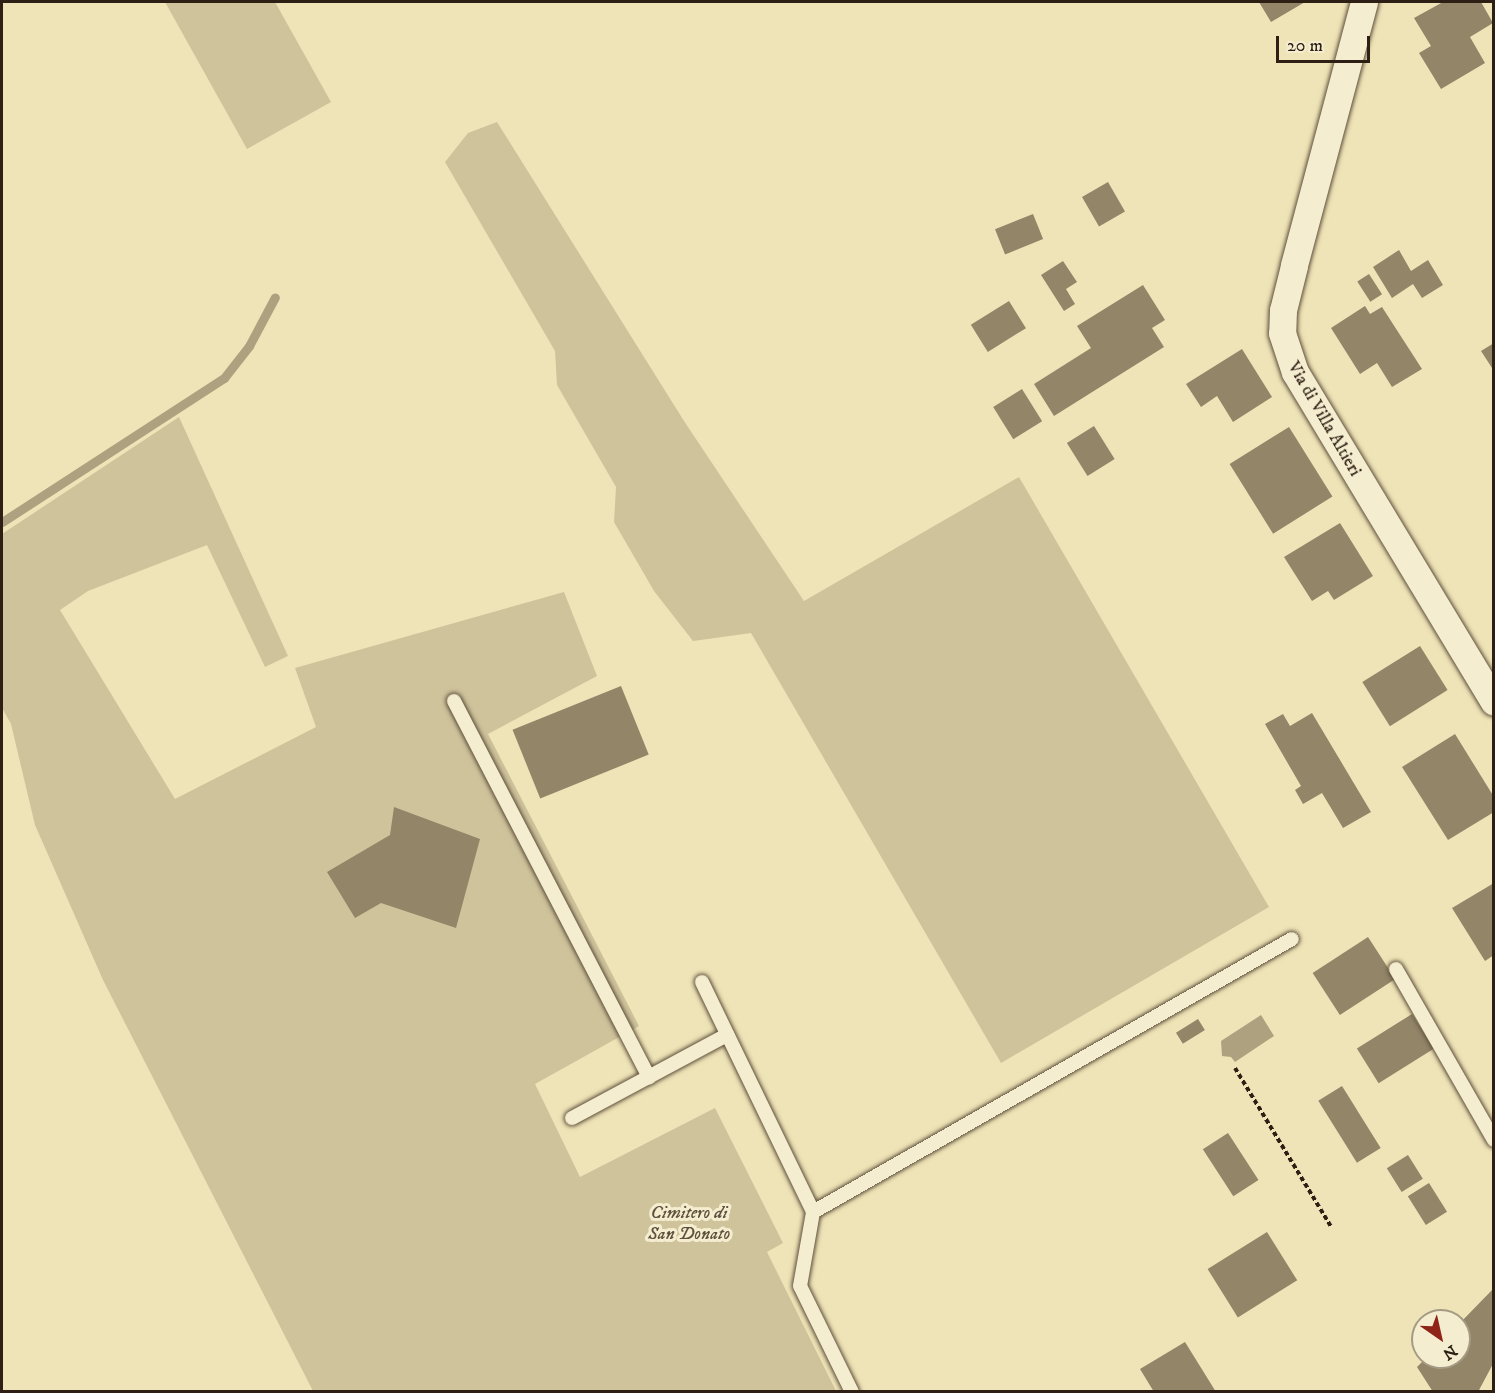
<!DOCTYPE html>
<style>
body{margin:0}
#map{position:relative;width:1495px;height:1393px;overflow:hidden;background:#efe4b7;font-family:"IM FELL DW Pica",serif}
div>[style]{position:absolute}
.green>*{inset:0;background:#cec39b}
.water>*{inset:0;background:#ada17f}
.stream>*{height:9px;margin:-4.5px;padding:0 4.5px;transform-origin:4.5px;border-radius:4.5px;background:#ada17f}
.building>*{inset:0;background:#928568;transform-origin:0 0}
.path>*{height:4px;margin-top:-2px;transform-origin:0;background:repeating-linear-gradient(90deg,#2d1f13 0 4.5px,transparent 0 7.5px)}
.roads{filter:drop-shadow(0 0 2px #5e503c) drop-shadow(0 0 2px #5e503c)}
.service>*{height:14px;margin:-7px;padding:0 7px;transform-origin:7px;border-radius:7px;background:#f5edd0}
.minor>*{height:27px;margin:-13.5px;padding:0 13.5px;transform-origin:13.5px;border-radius:13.5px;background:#f5edd0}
span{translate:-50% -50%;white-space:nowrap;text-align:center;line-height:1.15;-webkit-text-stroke:6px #f5edd0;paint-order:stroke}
.street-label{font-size:18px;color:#2d1f13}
.park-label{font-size:18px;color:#5d503c;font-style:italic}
.frame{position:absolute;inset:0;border:3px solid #2d1f13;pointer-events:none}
.north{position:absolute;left:1411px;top:1309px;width:60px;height:60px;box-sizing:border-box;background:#f5edd0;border:2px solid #a59b84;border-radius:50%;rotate:146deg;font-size:16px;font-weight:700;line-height:24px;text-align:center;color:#2d1f13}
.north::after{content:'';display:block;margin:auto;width:21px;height:27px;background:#8f2418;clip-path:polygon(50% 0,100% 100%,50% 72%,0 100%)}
.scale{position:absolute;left:1276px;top:36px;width:94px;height:27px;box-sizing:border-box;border:3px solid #2d1f13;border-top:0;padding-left:8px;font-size:18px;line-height:21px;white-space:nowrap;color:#2d1f13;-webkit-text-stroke:4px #f5edd0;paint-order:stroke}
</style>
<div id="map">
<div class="green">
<i style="clip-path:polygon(165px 2px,275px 2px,331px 102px,247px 149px)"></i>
<i style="clip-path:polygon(497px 122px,684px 421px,804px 601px,1019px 477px,1269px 907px,1001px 1063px,751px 633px,693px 641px,654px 591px,614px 522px,616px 487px,557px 385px,555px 351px,445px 162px,468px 133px)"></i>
<i style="clip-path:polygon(179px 417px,288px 656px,265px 667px,207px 545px,88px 591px,60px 610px,175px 799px,316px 727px,295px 668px,564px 592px,597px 676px,488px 734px,639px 1026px,535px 1084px,580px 1177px,715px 1108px,783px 1243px,767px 1252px,836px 1391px,313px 1391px,103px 980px,35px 825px,11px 724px,2px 708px,2px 534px)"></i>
</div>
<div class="water">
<i style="clip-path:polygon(1261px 1015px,1274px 1036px,1235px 1062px,1231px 1057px,1222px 1056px,1221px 1041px)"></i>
</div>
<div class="stream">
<i style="left:2px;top:522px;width:265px;rotate:-33deg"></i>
<i style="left:224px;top:378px;width:41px;rotate:-52deg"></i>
<i style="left:249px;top:346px;width:55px;rotate:-62deg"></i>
</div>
<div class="building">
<i style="clip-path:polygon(1259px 2px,1305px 2px,1271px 22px)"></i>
<i style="clip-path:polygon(1443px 2px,1481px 2px,1493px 23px,1470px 37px,1485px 63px,1441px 89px,1419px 53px,1431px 46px,1414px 18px)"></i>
<i style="left:1108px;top:182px;width:34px;height:30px;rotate:60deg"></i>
<i style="left:1033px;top:214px;width:27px;height:41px;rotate:68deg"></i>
<i style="clip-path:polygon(1399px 250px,1411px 271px,1428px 260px,1443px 285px,1422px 298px,1413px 284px,1392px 298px,1373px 267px)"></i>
<i style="clip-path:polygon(1063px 261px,1077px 282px,1066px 289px,1075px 304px,1064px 311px,1041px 275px)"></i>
<i style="left:1369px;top:274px;width:24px;height:14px;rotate:57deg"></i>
<i style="clip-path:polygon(1143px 285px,1165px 320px,1152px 328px,1164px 347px,1054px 416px,1034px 384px,1091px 348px,1077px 326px)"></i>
<i style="left:1009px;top:301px;width:32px;height:45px;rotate:58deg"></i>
<i style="clip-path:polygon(1365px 306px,1370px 314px,1382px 307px,1422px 369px,1392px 387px,1377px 363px,1360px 374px,1331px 328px)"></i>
<i style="clip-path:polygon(1494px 343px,1494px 371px,1481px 351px)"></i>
<i style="clip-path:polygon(1242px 349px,1272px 397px,1233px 422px,1217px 396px,1201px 407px,1186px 384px)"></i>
<i style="left:1022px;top:389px;width:38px;height:34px;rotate:58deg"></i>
<i style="left:1094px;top:426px;width:39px;height:32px;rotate:58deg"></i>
<i style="left:1289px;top:427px;width:82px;height:70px;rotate:58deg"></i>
<i style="clip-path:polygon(1340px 523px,1373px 576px,1334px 600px,1328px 591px,1312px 601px,1284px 557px)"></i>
<i style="left:1420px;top:646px;width:52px;height:68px;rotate:58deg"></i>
<i style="left:621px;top:686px;width:74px;height:117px;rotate:68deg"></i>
<i style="clip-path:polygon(1312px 713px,1371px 812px,1343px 828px,1322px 793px,1303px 804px,1295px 790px,1301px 786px,1265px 724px,1283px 714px,1290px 726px)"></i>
<i style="clip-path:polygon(1455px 734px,1494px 797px,1494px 812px,1448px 840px,1402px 767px)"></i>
<i style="clip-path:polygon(394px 807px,480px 839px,456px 928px,381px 903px,355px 918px,327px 872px,390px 835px)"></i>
<i style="clip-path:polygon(1494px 883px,1494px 955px,1485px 961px,1452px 908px)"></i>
<i style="left:1368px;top:937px;width:50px;height:66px;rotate:57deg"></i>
<i style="left:1412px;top:1014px;width:41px;height:65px;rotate:58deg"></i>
<i style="left:1198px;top:1019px;width:13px;height:26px;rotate:58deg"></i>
<i style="left:1342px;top:1086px;width:73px;height:28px;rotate:58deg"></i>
<i style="left:1228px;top:1133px;width:56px;height:30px;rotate:57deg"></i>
<i style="left:1408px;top:1155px;width:28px;height:25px;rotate:58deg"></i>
<i style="left:1429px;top:1183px;width:34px;height:25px;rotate:58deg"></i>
<i style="left:1267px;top:1232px;width:57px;height:70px;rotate:58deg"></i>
<i style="clip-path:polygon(1494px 1288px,1494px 1362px,1478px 1392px,1433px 1392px,1417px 1367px,1427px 1357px,1459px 1357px,1459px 1324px)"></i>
<i style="clip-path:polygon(1185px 1342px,1216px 1392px,1154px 1392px,1140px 1369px)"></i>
</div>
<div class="path">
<i style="left:1235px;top:1068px;width:187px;rotate:58.8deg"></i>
</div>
<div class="roads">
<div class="service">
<i style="left:454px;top:701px;width:424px;rotate:62.6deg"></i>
<i style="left:1396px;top:969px;width:197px;rotate:60.2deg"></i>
<i style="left:702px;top:982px;width:255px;rotate:64.2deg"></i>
<i style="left:572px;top:1118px;width:176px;rotate:-28.2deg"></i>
<i style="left:852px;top:1392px;width:118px;rotate:-116.1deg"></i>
<i style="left:800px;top:1286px;width:75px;rotate:-80deg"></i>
<i style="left:813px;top:1212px;width:551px;rotate:-29.68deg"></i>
</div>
<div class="minor">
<i style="left:1364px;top:2px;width:273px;rotate:104.9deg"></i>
<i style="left:1294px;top:266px;width:45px;rotate:104deg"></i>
<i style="left:1283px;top:310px;width:23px;rotate:92deg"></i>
<i style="left:1282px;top:333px;width:41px;rotate:71.6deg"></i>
<i style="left:1295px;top:372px;width:385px;rotate:58.9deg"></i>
</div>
</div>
<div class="street-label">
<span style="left:1324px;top:419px;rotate:60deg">Via di Villa Altieri</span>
</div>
<div class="park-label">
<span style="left:689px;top:1224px">Cimitero di<br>San Donato</span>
</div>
<div class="frame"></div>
<div class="north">N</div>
<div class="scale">20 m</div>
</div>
